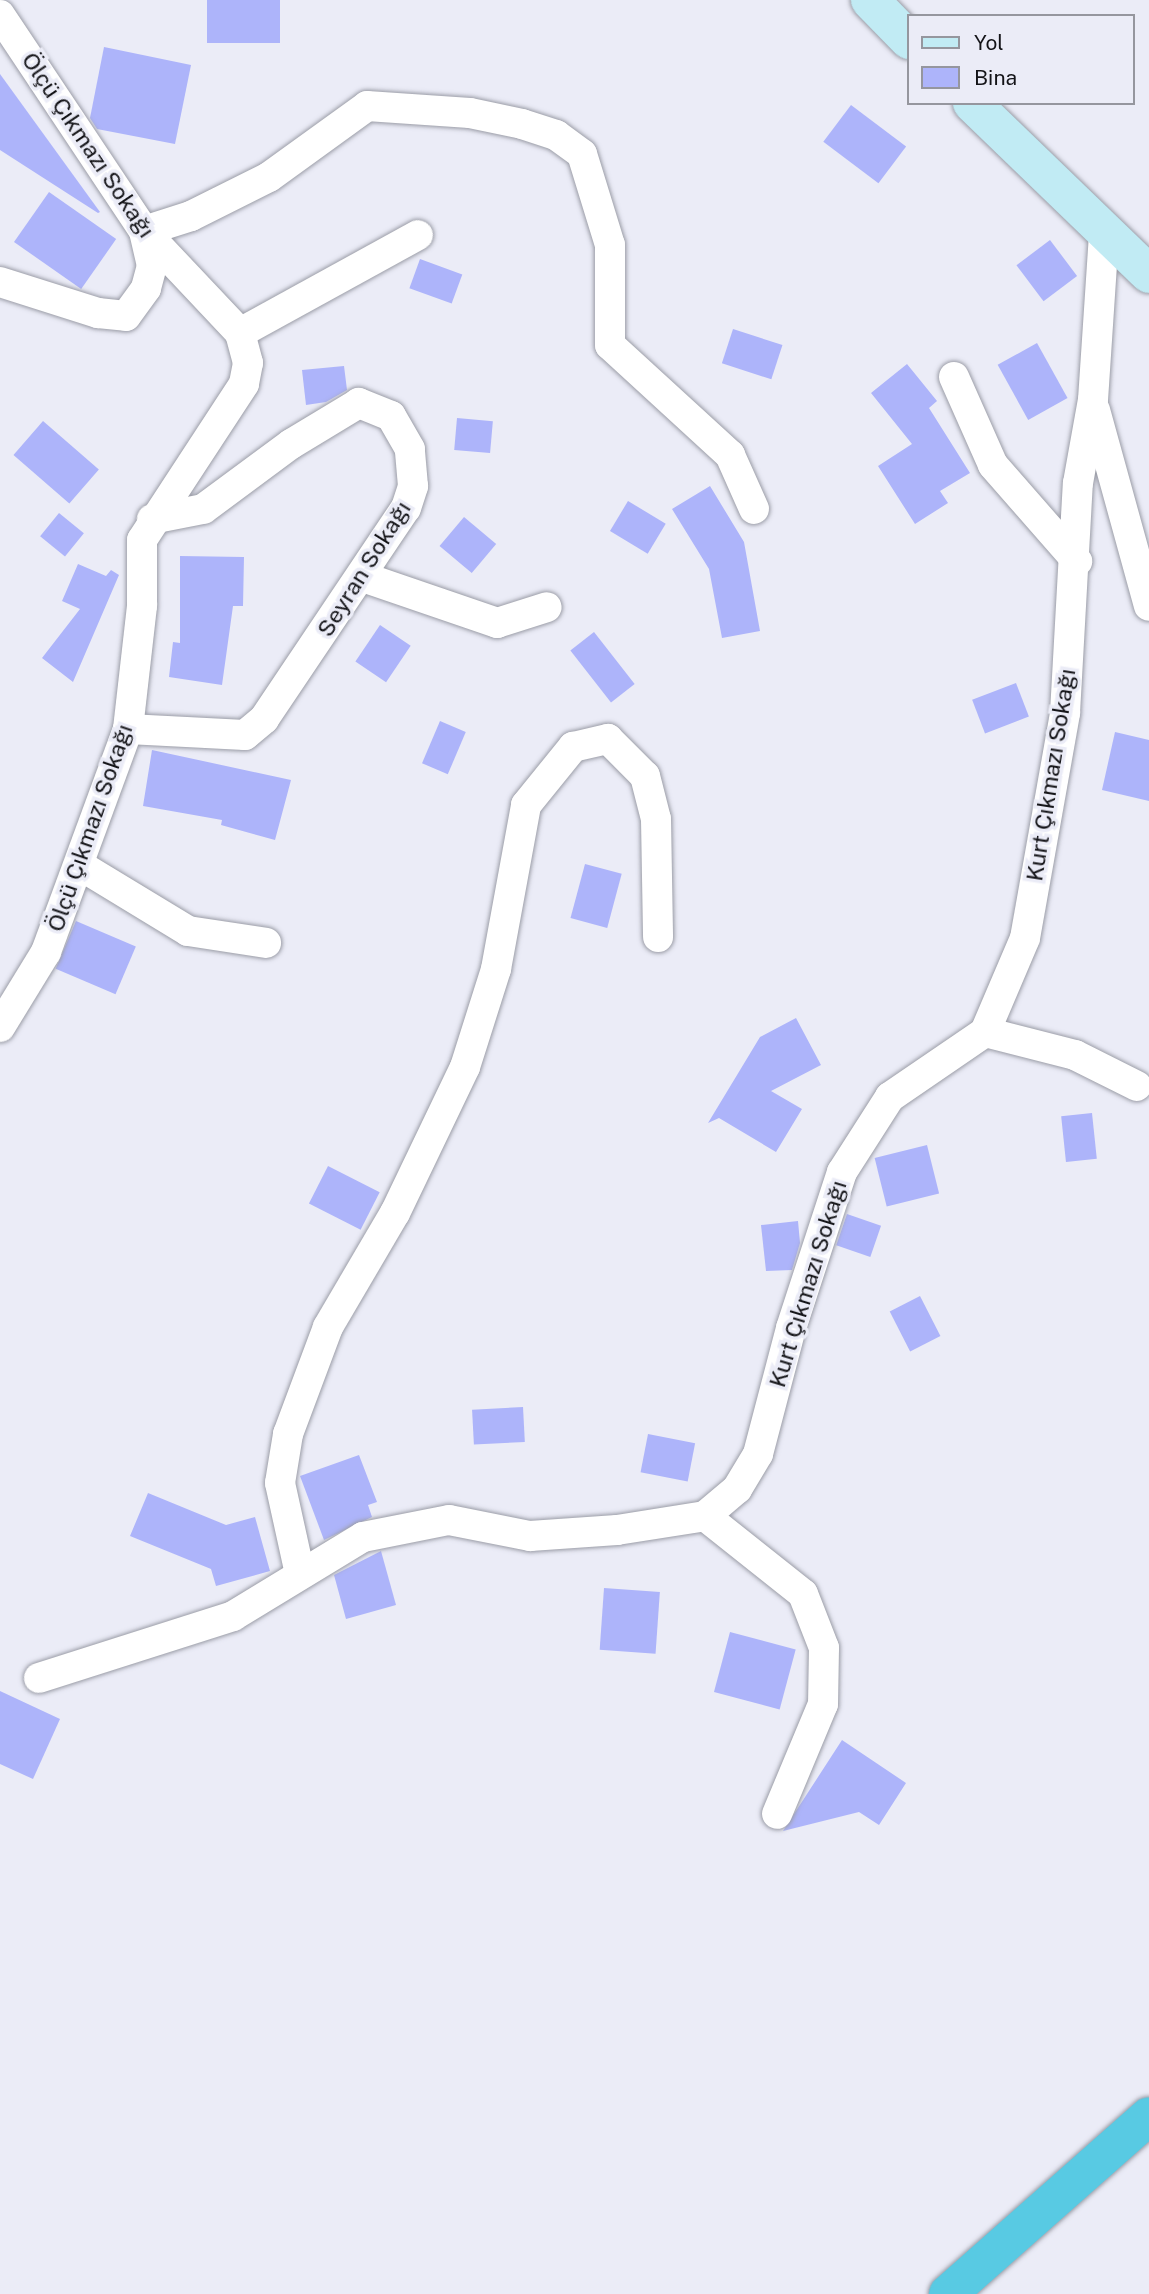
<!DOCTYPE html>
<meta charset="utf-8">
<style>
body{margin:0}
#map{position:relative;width:1149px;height:2294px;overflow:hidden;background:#ebecf7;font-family:"Public Sans",sans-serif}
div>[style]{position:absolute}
.building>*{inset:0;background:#adb4fa;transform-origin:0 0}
.roads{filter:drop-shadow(0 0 2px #9b9da7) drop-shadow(0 0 2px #9b9da7)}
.minor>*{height:30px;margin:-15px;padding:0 15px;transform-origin:15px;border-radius:15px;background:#fff}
.secondary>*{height:38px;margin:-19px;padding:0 19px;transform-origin:19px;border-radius:19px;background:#c1ebf4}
.trunk>*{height:38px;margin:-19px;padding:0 19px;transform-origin:19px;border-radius:19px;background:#58cae3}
span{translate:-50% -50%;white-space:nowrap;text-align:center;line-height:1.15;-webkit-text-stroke:7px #ebecf7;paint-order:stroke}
.street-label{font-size:23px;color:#141418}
.legend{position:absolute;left:907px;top:14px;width:228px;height:91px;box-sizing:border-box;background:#ebecf7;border:2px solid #95969e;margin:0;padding:9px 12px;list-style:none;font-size:21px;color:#141418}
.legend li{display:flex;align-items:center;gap:14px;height:35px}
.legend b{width:35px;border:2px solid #95969e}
</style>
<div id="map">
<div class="building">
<i style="left:207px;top:0;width:73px;height:43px"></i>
<i style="clip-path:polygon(104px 47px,191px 65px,175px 144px,97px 129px,90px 118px)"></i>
<i style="clip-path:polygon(0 74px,100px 212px,98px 213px,0 150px)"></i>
<i style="left:851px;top:105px;width:69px;height:46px;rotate:37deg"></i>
<i style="left:49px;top:192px;width:82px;height:61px;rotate:35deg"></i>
<i style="left:1050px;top:240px;width:45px;height:42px;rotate:53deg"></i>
<i style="left:420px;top:259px;width:45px;height:31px;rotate:20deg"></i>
<i style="left:733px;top:329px;width:52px;height:36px;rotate:18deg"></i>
<i style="left:1037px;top:343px;width:63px;height:45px;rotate:61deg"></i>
<i style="clip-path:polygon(907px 364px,937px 401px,929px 408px,970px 473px,940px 491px,948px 503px,915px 524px,878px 466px,912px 444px,871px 393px)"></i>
<i style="clip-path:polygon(344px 366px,347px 390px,326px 402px,306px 405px,302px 370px)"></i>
<i style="left:457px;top:418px;width:36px;height:32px;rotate:5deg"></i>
<i style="left:43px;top:421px;width:74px;height:45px;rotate:41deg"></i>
<i style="clip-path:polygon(710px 486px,744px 542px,760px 631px,722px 638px,709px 569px,672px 509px)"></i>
<i style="left:628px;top:501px;width:44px;height:35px;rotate:31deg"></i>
<i style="left:59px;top:513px;width:32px;height:30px;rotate:39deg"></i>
<i style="left:464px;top:517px;width:42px;height:38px;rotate:40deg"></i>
<i style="clip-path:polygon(180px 556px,244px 557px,243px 606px,233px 606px,222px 685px,169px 677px,173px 642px,180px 643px)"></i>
<i style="clip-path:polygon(78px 564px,106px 576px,111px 570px,119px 575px,73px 682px,42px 658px,80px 609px,62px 601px)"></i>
<i style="left:380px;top:625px;width:37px;height:44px;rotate:34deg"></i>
<i style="left:594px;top:632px;width:66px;height:30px;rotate:52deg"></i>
<i style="left:1016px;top:683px;width:36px;height:47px;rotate:69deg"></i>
<i style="left:440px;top:721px;width:28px;height:46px;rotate:23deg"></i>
<i style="clip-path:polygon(1115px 732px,1149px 740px,1149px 801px,1102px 790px)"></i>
<i style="clip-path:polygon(152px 750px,291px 780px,275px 840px,221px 825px,222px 820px,143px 806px)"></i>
<i style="left:585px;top:864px;width:38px;height:56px;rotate:15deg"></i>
<i style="left:76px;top:921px;width:65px;height:52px;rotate:23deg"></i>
<i style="clip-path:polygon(796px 1018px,821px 1065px,771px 1091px,802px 1109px,776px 1152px,719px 1118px,708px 1123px,760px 1037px)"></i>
<i style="left:1092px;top:1113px;width:46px;height:31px;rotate:84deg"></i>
<i style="left:927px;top:1145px;width:50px;height:54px;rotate:76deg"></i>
<i style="left:328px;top:1166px;width:58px;height:42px;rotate:27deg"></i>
<i style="left:847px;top:1214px;width:36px;height:33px;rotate:19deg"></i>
<i style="clip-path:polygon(798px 1221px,800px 1243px,792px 1270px,766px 1271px,761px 1225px)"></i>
<i style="left:920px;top:1296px;width:45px;height:34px;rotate:63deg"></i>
<i style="left:523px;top:1407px;width:35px;height:51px;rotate:87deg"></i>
<i style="left:648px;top:1434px;width:48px;height:39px;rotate:11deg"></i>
<i style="clip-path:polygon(359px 1455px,377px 1502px,368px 1505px,372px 1517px,324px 1540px,300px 1476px)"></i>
<i style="clip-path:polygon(148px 1493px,226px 1525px,255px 1517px,270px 1571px,216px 1586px,211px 1569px,130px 1536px)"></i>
<i style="clip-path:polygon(381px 1551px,396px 1605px,346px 1619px,334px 1575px)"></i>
<i style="left:604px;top:1588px;width:56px;height:62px;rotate:4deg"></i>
<i style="left:730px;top:1632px;width:68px;height:62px;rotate:15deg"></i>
<i style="clip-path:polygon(0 1691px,60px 1719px,33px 1779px,0 1764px)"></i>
<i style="clip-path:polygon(842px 1740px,906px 1783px,879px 1825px,859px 1812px,783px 1831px)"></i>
</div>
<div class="roads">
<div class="minor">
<i style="left:0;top:15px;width:260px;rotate:56.3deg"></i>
<i style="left:144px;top:231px;width:140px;rotate:46.7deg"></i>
<i style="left:240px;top:333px;width:31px;rotate:75deg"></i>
<i style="left:248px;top:363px;width:21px;rotate:101deg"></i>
<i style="left:244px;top:384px;width:186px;rotate:123.2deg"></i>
<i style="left:142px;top:540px;width:66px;rotate:90deg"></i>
<i style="left:142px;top:606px;width:124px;rotate:96.5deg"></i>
<i style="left:128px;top:729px;width:238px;rotate:110.2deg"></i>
<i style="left:46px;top:952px;width:88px;rotate:121.5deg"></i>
<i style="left:0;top:282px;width:103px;rotate:17.6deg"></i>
<i style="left:98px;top:313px;width:28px;rotate:6deg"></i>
<i style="left:126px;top:316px;width:34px;rotate:-54deg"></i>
<i style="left:146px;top:288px;width:23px;rotate:-75deg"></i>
<i style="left:152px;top:266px;width:36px;rotate:-103deg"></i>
<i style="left:144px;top:231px;width:49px;rotate:-17.7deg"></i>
<i style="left:191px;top:216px;width:87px;rotate:-26.6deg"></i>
<i style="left:269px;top:177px;width:121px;rotate:-35.9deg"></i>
<i style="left:367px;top:106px;width:103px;rotate:3.9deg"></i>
<i style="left:470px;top:113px;width:53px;rotate:11.9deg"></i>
<i style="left:522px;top:124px;width:36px;rotate:18deg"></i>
<i style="left:556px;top:135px;width:32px;rotate:36deg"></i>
<i style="left:582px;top:154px;width:95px;rotate:72.9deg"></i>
<i style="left:610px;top:245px;width:100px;rotate:90deg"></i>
<i style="left:610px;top:345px;width:163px;rotate:42.5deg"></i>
<i style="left:730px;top:455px;width:59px;rotate:66deg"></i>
<i style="left:240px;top:333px;width:203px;rotate:-28.8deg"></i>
<i style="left:954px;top:377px;width:96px;rotate:66.1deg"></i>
<i style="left:993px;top:465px;width:128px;rotate:48.8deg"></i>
<i style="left:1095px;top:410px;width:203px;rotate:74.6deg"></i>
<i style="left:363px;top:577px;width:142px;rotate:18.9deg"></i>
<i style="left:497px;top:623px;width:52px;rotate:-17.7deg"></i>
<i style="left:128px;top:729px;width:117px;rotate:2.9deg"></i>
<i style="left:245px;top:735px;width:25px;rotate:-40deg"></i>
<i style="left:264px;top:719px;width:254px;rotate:-56.1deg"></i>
<i style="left:406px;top:508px;width:23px;rotate:-72deg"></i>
<i style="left:413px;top:486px;width:37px;rotate:-95deg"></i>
<i style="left:410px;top:449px;width:38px;rotate:-120deg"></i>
<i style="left:391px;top:416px;width:35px;rotate:-158deg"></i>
<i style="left:359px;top:403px;width:79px;rotate:148.9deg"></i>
<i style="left:291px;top:444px;width:109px;rotate:143.5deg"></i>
<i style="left:203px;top:509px;width:52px;rotate:168.9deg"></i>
<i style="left:81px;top:866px;width:125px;rotate:31.3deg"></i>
<i style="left:188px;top:931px;width:79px;rotate:8.7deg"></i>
<i style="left:985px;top:1032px;width:93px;rotate:14.3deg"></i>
<i style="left:1075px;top:1055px;width:69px;rotate:26.6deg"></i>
<i style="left:705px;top:1516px;width:125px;rotate:38.5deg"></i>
<i style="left:803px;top:1594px;width:58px;rotate:68.7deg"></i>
<i style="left:824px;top:1648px;width:56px;rotate:91deg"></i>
<i style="left:823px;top:1704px;width:119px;rotate:112.7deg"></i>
<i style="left:300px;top:1574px;width:93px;rotate:-102.4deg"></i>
<i style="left:280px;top:1483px;width:50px;rotate:-80.7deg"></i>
<i style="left:288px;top:1434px;width:114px;rotate:-69.5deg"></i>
<i style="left:328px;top:1327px;width:132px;rotate:-59.6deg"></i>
<i style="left:395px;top:1213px;width:162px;rotate:-64.4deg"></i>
<i style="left:465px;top:1067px;width:103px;rotate:-72.4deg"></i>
<i style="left:496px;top:969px;width:167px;rotate:-79.6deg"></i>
<i style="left:526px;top:805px;width:75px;rotate:-51deg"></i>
<i style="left:573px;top:747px;width:36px;rotate:-13deg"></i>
<i style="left:608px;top:739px;width:52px;rotate:45deg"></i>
<i style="left:645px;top:776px;width:44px;rotate:75.7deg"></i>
<i style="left:656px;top:819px;width:118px;rotate:89deg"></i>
<i style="left:39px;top:1678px;width:204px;rotate:-17.7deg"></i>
<i style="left:233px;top:1616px;width:152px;rotate:-31.3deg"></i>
<i style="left:363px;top:1537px;width:88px;rotate:-11.2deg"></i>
<i style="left:449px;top:1520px;width:83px;rotate:11.2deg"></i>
<i style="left:530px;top:1536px;width:87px;rotate:-3.9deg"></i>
<i style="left:617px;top:1530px;width:89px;rotate:-9deg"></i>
<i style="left:705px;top:1516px;width:42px;rotate:-40.2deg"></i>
<i style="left:737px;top:1489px;width:41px;rotate:-59deg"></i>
<i style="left:758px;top:1454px;width:130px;rotate:-75.3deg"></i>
<i style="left:791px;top:1328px;width:164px;rotate:-71.9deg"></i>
<i style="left:842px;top:1172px;width:89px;rotate:-57.4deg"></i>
<i style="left:890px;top:1097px;width:115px;rotate:-34.4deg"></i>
<i style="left:985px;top:1032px;width:102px;rotate:-66.9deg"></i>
<i style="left:1025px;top:938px;width:229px;rotate:-79.9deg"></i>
<i style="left:1065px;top:713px;width:230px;rotate:-86.8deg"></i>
<i style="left:1078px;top:483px;width:84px;rotate:-79.8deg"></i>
<i style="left:1093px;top:400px;width:164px;rotate:-86.2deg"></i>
</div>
<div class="secondary">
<i style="left:870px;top:0;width:56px;rotate:45.7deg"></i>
<i style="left:972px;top:103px;width:246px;rotate:44deg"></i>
</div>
<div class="trunk">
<i style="left:948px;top:2294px;width:268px;rotate:-41.5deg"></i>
</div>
</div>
<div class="street-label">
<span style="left:88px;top:145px;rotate:56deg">Ölçü Çıkmazı Sokağı</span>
<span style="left:364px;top:569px;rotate:-58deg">Seyran Sokağı</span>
<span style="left:1051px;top:775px;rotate:-81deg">Kurt Çıkmazı Sokağı</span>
<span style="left:90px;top:828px;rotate:-71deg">Ölçü Çıkmazı Sokağı</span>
<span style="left:808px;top:1284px;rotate:-73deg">Kurt Çıkmazı Sokağı</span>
</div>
<ul class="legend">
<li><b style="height:9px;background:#c1ebf4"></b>Yol</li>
<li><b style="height:19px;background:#adb4fa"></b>Bina</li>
</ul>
</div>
